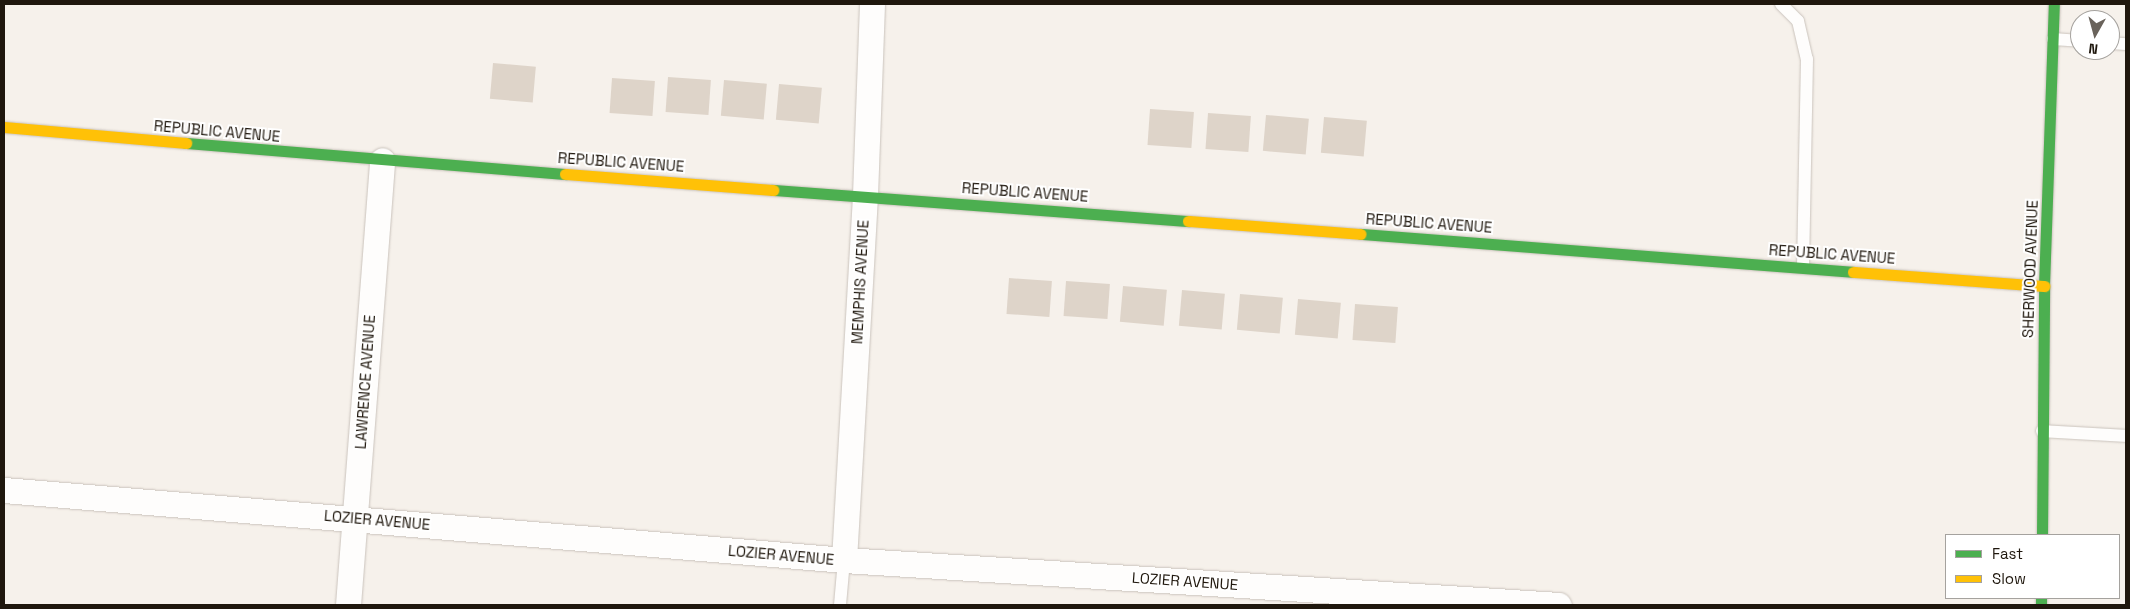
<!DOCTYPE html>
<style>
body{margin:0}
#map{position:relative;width:2130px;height:609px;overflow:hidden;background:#f6f1eb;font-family:"Space Grotesk",sans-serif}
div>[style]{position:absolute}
.building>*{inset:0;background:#ded4c9;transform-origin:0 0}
.roads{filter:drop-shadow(0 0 1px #cac3bc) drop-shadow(0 0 1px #cac3bc)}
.lane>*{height:12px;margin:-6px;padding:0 6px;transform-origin:6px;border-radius:6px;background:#fefdfc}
.street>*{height:25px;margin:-12.5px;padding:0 12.5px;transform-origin:12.5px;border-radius:12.5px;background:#fefdfc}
.fast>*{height:11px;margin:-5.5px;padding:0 5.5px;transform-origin:5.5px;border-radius:5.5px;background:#4caf50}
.slow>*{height:11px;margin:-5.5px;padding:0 5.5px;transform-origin:5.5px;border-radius:5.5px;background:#ffc107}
span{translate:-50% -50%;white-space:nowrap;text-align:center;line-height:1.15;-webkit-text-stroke:4px #fff;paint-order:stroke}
.street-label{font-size:15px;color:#1f170d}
.frame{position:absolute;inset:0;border:5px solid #1f170d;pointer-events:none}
.legend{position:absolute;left:1945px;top:534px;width:175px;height:65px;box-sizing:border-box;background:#fff;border:1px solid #a5a29e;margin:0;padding:6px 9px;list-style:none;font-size:15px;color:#1f170d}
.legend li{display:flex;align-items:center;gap:10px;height:25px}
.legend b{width:25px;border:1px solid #a5a29e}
.north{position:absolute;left:2070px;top:10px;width:50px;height:50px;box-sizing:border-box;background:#fff;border:1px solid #a5a29e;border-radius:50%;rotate:187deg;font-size:14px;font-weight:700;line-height:20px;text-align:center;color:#1f170d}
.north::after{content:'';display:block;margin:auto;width:18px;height:22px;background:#6a635b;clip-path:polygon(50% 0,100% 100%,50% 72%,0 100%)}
</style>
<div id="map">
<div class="building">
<i style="left:493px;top:63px;width:43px;height:36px;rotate:5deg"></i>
<i style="left:668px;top:77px;width:43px;height:35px;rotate:4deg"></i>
<i style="left:612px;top:78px;width:43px;height:35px;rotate:4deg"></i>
<i style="left:724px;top:80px;width:43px;height:36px;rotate:5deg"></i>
<i style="left:779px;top:84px;width:43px;height:36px;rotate:5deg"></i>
<i style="left:1150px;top:109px;width:44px;height:36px;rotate:4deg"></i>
<i style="left:1208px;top:113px;width:43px;height:36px;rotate:4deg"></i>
<i style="left:1266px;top:115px;width:43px;height:36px;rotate:5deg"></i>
<i style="left:1324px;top:117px;width:43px;height:36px;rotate:5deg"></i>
<i style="left:1009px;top:278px;width:43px;height:36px;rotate:4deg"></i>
<i style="left:1066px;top:281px;width:44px;height:35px;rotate:4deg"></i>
<i style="left:1123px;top:286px;width:44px;height:36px;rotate:5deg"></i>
<i style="left:1182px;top:290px;width:43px;height:36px;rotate:5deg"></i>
<i style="left:1240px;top:294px;width:43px;height:36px;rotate:5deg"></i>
<i style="left:1298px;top:299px;width:43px;height:36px;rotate:5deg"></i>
<i style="left:1355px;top:304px;width:43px;height:36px;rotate:4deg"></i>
</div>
<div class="roads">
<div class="lane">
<i style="left:1781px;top:4px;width:24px;rotate:45deg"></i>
<i style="left:1798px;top:21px;width:39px;rotate:77deg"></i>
<i style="left:1807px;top:59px;width:208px;rotate:91.1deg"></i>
<i style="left:2053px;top:39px;width:27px;rotate:4deg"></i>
<i style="left:2110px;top:43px;width:16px;rotate:4deg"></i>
<i style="left:2042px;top:431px;width:84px;rotate:3.4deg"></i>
<i style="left:840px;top:605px;width:45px;rotate:-84.9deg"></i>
</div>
<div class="street">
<i style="left:4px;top:490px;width:843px;rotate:4.76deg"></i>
<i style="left:844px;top:560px;width:716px;rotate:3.6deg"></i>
<i style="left:844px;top:560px;width:366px;rotate:-86.7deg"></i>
<i style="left:865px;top:195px;width:191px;rotate:-87.9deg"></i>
<i style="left:348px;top:605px;width:446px;rotate:-85.6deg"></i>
</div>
<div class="fast">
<i style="left:186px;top:143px;width:380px;rotate:4.7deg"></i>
<i style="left:773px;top:190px;width:416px;rotate:4.3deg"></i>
<i style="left:1361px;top:234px;width:493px;rotate:4.4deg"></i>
<i style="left:2042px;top:535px;width:249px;rotate:-89.5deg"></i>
<i style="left:2044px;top:286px;width:282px;rotate:-88deg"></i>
<i style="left:2041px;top:598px;width:7px;rotate:90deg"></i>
</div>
<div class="slow">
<i style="left:4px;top:127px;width:183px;rotate:5deg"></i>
<i style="left:565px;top:174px;width:209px;rotate:4.4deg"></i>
<i style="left:1188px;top:221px;width:173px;rotate:4.3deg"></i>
<i style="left:1853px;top:272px;width:192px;rotate:4.2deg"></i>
</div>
</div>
<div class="street-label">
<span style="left:217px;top:131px;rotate:5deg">REPUBLIC AVENUE</span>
<span style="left:621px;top:162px;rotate:4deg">REPUBLIC AVENUE</span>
<span style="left:1025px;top:192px;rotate:4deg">REPUBLIC AVENUE</span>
<span style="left:1429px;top:223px;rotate:4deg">REPUBLIC AVENUE</span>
<span style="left:1832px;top:254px;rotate:4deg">REPUBLIC AVENUE</span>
<span style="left:2030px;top:269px;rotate:-88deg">SHERWOOD AVENUE</span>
<span style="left:860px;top:282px;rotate:-87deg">MEMPHIS AVENUE</span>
<span style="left:365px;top:382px;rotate:-86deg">LAWRENCE AVENUE</span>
<span style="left:377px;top:520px;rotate:5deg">LOZIER AVENUE</span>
<span style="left:781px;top:555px;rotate:5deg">LOZIER AVENUE</span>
<span style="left:1185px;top:581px;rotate:4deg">LOZIER AVENUE</span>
</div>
<div class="frame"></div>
<ul class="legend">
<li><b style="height:6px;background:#4caf50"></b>Fast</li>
<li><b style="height:6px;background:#ffc107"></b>Slow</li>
</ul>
<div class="north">N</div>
</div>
